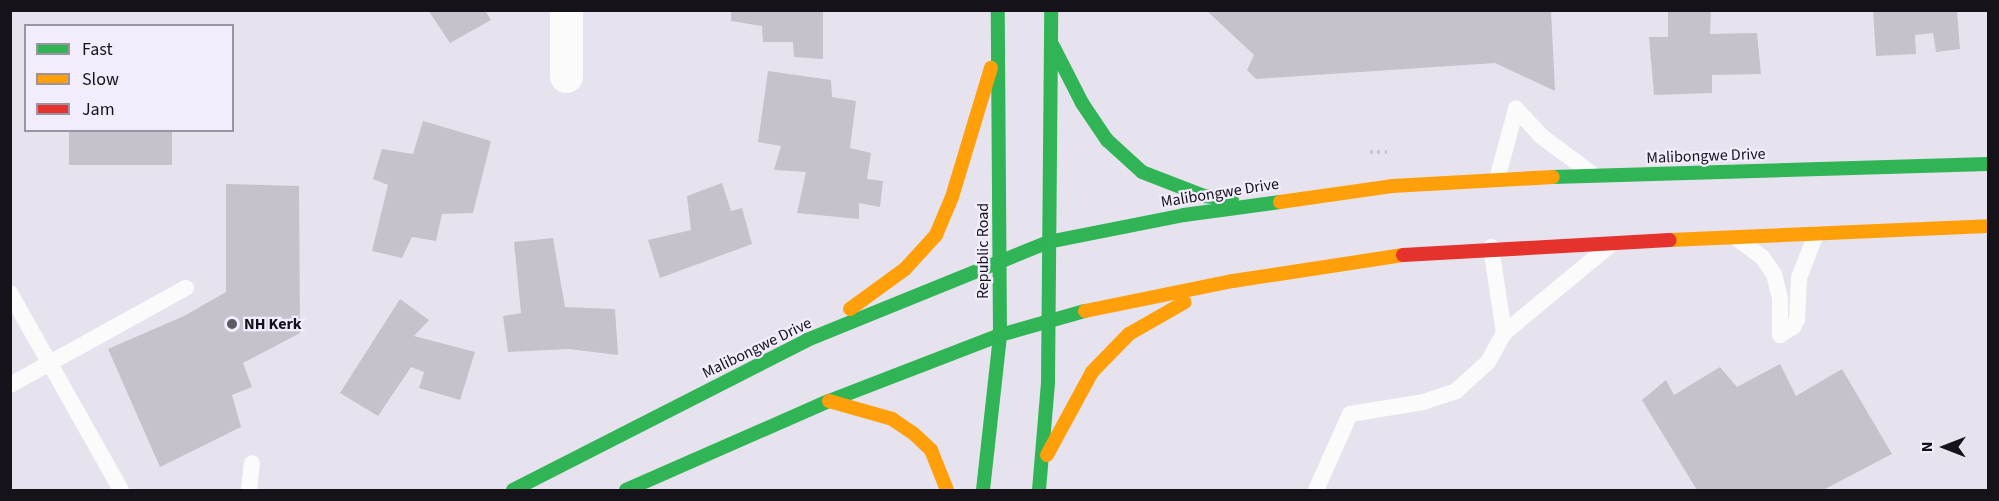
<!DOCTYPE html>
<style>
body{margin:0}
#map{position:relative;width:1999px;height:501px;overflow:hidden;background:#e7e3ee;font-family:"Source Sans 3",sans-serif}
div>[style]{position:absolute}
.building>*{inset:0;background:#c5c2cb;transform-origin:0 0}
.path>*{height:4px;margin-top:-2px;transform-origin:0;background:repeating-linear-gradient(90deg,#c7c5c9 0 3px,transparent 0 7.5px)}
.lane>*{height:16px;margin:-8px;padding:0 8px;transform-origin:8px;border-radius:8px;background:#fbfbfc}
.street>*{height:33px;margin:-16.5px;padding:0 16.5px;transform-origin:16.5px;border-radius:16.5px;background:#fbfbfc}
.fast>*{height:14px;margin:-7px;padding:0 7px;transform-origin:7px;border-radius:7px;background:#30b455}
.slow>*{height:14px;margin:-7px;padding:0 7px;transform-origin:7px;border-radius:7px;background:#ff9f0a}
.jam>*{height:14px;margin:-7px;padding:0 7px;transform-origin:7px;border-radius:7px;background:#e5322d}
.dots>*{width:16px;height:16px;translate:-50% -50%;box-sizing:border-box;border:3px solid #f3ecfd;border-radius:50%}
span{translate:-50% -50%;white-space:nowrap;text-align:center;line-height:1.15;-webkit-text-stroke:4.5px #f3ecfd;paint-order:stroke}
.street-label{font-size:16px;color:#151219}
.poi-label{font-size:16px;color:#151219;font-weight:700}
.left{translate:0 -50%;text-align:left}
.frame{position:absolute;inset:0;border:12px solid #151219;pointer-events:none}
.legend{position:absolute;left:24px;top:24px;width:210px;height:108px;box-sizing:border-box;background:#f3ecfd;border:2px solid #9a95a2;margin:0;padding:8px 10px;list-style:none;font-size:18px;color:#151219}
.legend li{display:flex;align-items:center;gap:12px;height:30px}
.legend b{width:30px;border:2px solid #9a95a2}
.north{position:absolute;left:1915px;top:417px;width:60px;height:60px;-webkit-text-stroke:4px #f3ecfd;paint-order:stroke;rotate:270deg;font-size:16px;font-weight:700;line-height:24px;text-align:center;color:#151219}
.north::after{content:'';display:block;margin:auto;width:21px;height:27px;background:#151219;clip-path:polygon(50% 0,100% 100%,50% 72%,0 100%)}
</style>
<div id="map">
<div class="building">
<i style="clip-path:polygon(428px 10px,485px 10px,491px 20px,450px 43px)"></i>
<i style="clip-path:polygon(731px 10px,823px 10px,823px 59px,794px 57px,793px 42px,763px 42px,762px 26px,731px 21px)"></i>
<i style="clip-path:polygon(1206px 10px,1551px 10px,1555px 91px,1495px 63px,1256px 79px,1247px 70px,1254px 55px)"></i>
<i style="clip-path:polygon(1668px 10px,1711px 10px,1710px 34px,1757px 33px,1761px 74px,1712px 75px,1712px 93px,1654px 95px,1649px 37px,1668px 37px)"></i>
<i style="clip-path:polygon(1873px 10px,1957px 10px,1960px 49px,1936px 52px,1933px 33px,1915px 35px,1916px 54px,1876px 56px)"></i>
<i style="clip-path:polygon(768px 71px,831px 80px,832px 97px,856px 101px,850px 148px,871px 153px,867px 179px,883px 181px,880px 207px,859px 203px,859px 219px,797px 213px,806px 172px,774px 170px,781px 146px,758px 142px)"></i>
<i style="clip-path:polygon(423px 121px,491px 141px,473px 213px,442px 214px,436px 241px,412px 237px,402px 258px,372px 251px,388px 185px,373px 179px,382px 149px,413px 154px)"></i>
<i style="left:69px;top:130px;width:103px;height:35px"></i>
<i style="clip-path:polygon(722px 183px,731px 211px,742px 208px,752px 244px,660px 278px,648px 240px,691px 230px,687px 196px)"></i>
<i style="clip-path:polygon(226px 184px,299px 186px,300px 333px,243px 363px,252px 387px,232px 395px,241px 427px,160px 467px,108px 349px,184px 316px,226px 292px)"></i>
<i style="clip-path:polygon(553px 238px,565px 307px,615px 309px,618px 355px,569px 349px,508px 352px,503px 316px,521px 313px,514px 242px)"></i>
<i style="clip-path:polygon(400px 299px,429px 320px,414px 336px,475px 352px,460px 400px,419px 388px,424px 372px,411px 367px,378px 416px,340px 393px)"></i>
<i style="clip-path:polygon(1780px 364px,1796px 396px,1842px 369px,1892px 454px,1823px 490px,1697px 490px,1642px 400px,1666px 380px,1674px 395px,1720px 367px,1737px 387px)"></i>
</div>
<div class="path">
<i style="left:1370px;top:152px;width:17px"></i>
</div>
<div class="lane">
<i style="left:1516px;top:109px;width:37px;rotate:47deg"></i>
<i style="left:1541px;top:136px;width:62px;rotate:36.5deg"></i>
<i style="left:1497px;top:179px;width:73px;rotate:-74.8deg"></i>
<i style="left:1738px;top:239px;width:30px;rotate:37deg"></i>
<i style="left:1762px;top:257px;width:21px;rotate:55deg"></i>
<i style="left:1774px;top:274px;width:25px;rotate:76deg"></i>
<i style="left:1780px;top:298px;width:37px;rotate:90deg"></i>
<i style="left:1780px;top:335px;width:15px;rotate:-32deg"></i>
<i style="left:1793px;top:327px;width:9px;rotate:-63deg"></i>
<i style="left:1797px;top:319px;width:41px;rotate:-87.2deg"></i>
<i style="left:1799px;top:278px;width:47px;rotate:-68.9deg"></i>
<i style="left:1491px;top:247px;width:87px;rotate:81.4deg"></i>
<i style="left:10px;top:293px;width:226px;rotate:60.6deg"></i>
<i style="left:10px;top:385px;width:201px;rotate:-28.9deg"></i>
<i style="left:249px;top:490px;width:27px;rotate:-84deg"></i>
<i style="left:1316px;top:490px;width:83px;rotate:-65.9deg"></i>
<i style="left:1350px;top:414px;width:74px;rotate:-9.3deg"></i>
<i style="left:1423px;top:402px;width:35px;rotate:-18deg"></i>
<i style="left:1456px;top:391px;width:43px;rotate:-42.2deg"></i>
<i style="left:1488px;top:362px;width:33px;rotate:-61deg"></i>
<i style="left:1504px;top:333px;width:135px;rotate:-39.6deg"></i>
</div>
<div class="street">
<i style="left:566px;top:76px;width:66px;rotate:-90deg"></i>
</div>
<div class="fast">
<i style="left:1053px;top:46px;width:64px;rotate:63deg"></i>
<i style="left:1082px;top:103px;width:45px;rotate:56deg"></i>
<i style="left:1107px;top:140px;width:47px;rotate:42.4deg"></i>
<i style="left:1142px;top:172px;width:66px;rotate:21.2deg"></i>
<i style="left:1204px;top:196px;width:28px;rotate:6deg"></i>
<i style="left:1553px;top:177px;width:435px;rotate:-1.7deg"></i>
<i style="left:513px;top:490px;width:330px;rotate:-27deg"></i>
<i style="left:807px;top:340px;width:260px;rotate:-22.1deg"></i>
<i style="left:1048px;top:242px;width:139px;rotate:-11.2deg"></i>
<i style="left:1184px;top:215px;width:97px;rotate:-7.7deg"></i>
<i style="left:626px;top:490px;width:222px;rotate:-23.7deg"></i>
<i style="left:829px;top:401px;width:183px;rotate:-21.1deg"></i>
<i style="left:1000px;top:335px;width:88px;rotate:-15.8deg"></i>
<i style="left:983px;top:490px;width:156px;rotate:-83.7deg"></i>
<i style="left:1000px;top:335px;width:325px;rotate:-90.4deg"></i>
<i style="left:1039px;top:490px;width:108px;rotate:-85.2deg"></i>
<i style="left:1048px;top:382px;width:372px;rotate:-89.5deg"></i>
</div>
<div class="slow">
<i style="left:1280px;top:202px;width:113px;rotate:-8.1deg"></i>
<i style="left:1392px;top:186px;width:161px;rotate:-3.2deg"></i>
<i style="left:1670px;top:240px;width:318px;rotate:-2.5deg"></i>
<i style="left:850px;top:309px;width:68px;rotate:-36deg"></i>
<i style="left:905px;top:269px;width:46px;rotate:-47.6deg"></i>
<i style="left:936px;top:235px;width:41px;rotate:-67.2deg"></i>
<i style="left:952px;top:197px;width:135px;rotate:-73.2deg"></i>
<i style="left:1085px;top:311px;width:151px;rotate:-11.5deg"></i>
<i style="left:1233px;top:281px;width:172px;rotate:-8.7deg"></i>
<i style="left:829px;top:401px;width:66px;rotate:15.9deg"></i>
<i style="left:892px;top:419px;width:25px;rotate:34deg"></i>
<i style="left:913px;top:433px;width:25px;rotate:43deg"></i>
<i style="left:931px;top:450px;width:43px;rotate:68.2deg"></i>
<i style="left:1047px;top:455px;width:94px;rotate:-61.5deg"></i>
<i style="left:1092px;top:372px;width:53px;rotate:-45.8deg"></i>
<i style="left:1129px;top:334px;width:64px;rotate:-29.7deg"></i>
</div>
<div class="jam">
<i style="left:1403px;top:255px;width:267px;rotate:-3.2deg"></i>
</div>
<div class="dots">
<i style="left:232px;top:324px;background:#5e5b64"></i>
</div>
<div class="street-label">
<span style="left:1706px;top:156px;rotate:-2deg">Malibongwe Drive</span>
<span style="left:1220px;top:193px;rotate:-9deg">Malibongwe Drive</span>
<span style="left:983px;top:251px;rotate:-90deg">Republic Road</span>
<span style="left:757px;top:348px;rotate:-26deg">Malibongwe Drive</span>
</div>
<div class="poi-label">
<span class="left" style="left:244px;top:324px">NH Kerk</span>
</div>
<div class="frame"></div>
<ul class="legend">
<li><b style="height:8px;background:#30b455"></b>Fast</li>
<li><b style="height:8px;background:#ff9f0a"></b>Slow</li>
<li><b style="height:8px;background:#e5322d"></b>Jam</li>
</ul>
<div class="north">N</div>
</div>
